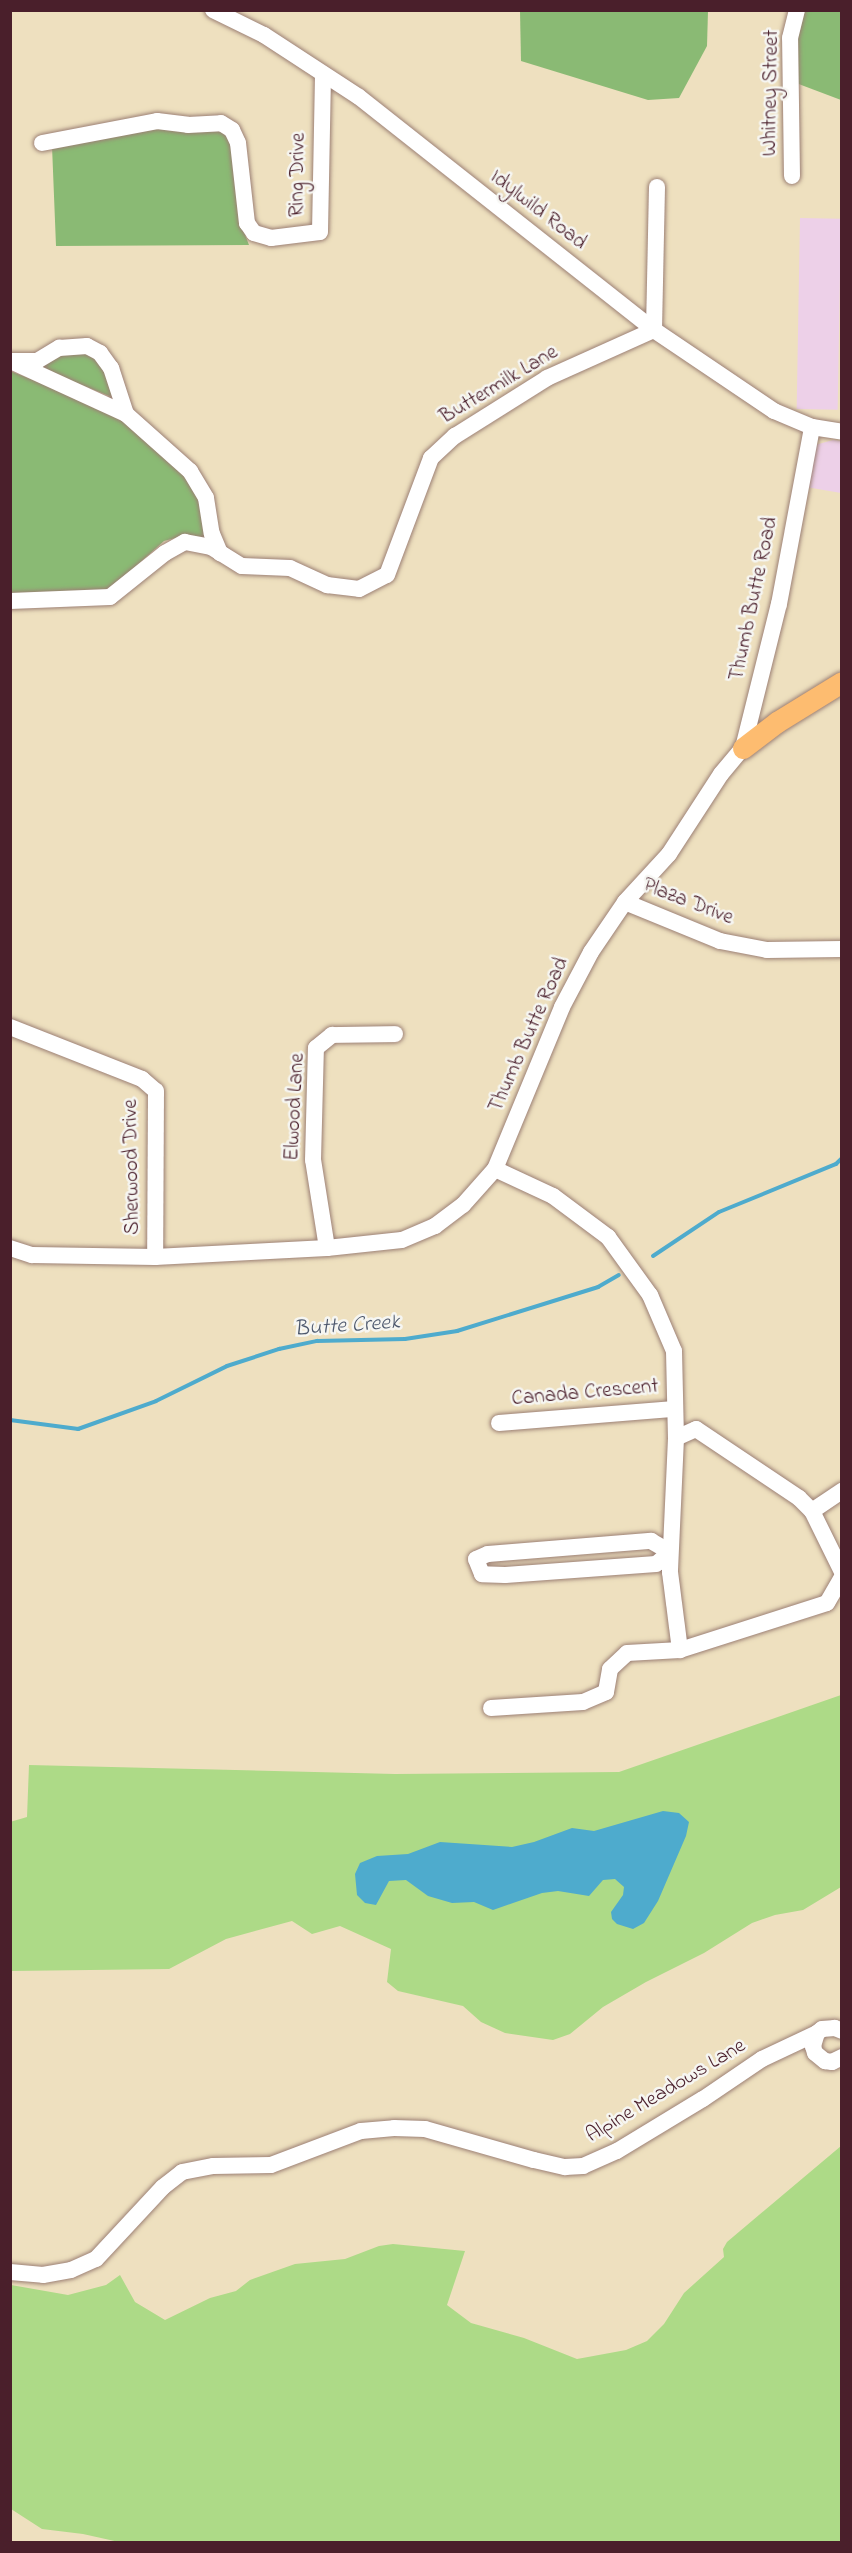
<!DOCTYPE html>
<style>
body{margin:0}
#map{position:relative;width:852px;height:2553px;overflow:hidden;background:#eee0bf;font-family:"Indie Flower",sans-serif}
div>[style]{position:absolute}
.built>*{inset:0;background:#edd0e8;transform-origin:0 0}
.green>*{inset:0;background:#adda87}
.forest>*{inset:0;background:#8aba74}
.water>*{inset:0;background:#4eabcd}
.stream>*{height:4px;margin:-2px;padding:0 2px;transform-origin:2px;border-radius:2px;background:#4eabcd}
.roads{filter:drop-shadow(0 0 2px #9c8075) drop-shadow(0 0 2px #9c8075)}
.minor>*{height:16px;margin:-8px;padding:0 8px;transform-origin:8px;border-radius:8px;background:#fff}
.major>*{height:21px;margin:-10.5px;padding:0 10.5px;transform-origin:10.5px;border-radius:10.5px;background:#fdbc70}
span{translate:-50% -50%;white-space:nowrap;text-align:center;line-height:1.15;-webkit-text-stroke:5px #f6f6f2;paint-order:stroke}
.street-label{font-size:21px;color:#4a1f2b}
.water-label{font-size:22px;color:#4c576c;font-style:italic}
.frame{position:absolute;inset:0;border:12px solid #4a1f2b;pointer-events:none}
</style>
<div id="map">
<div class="built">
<i style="left:800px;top:218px;width:41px;height:191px;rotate:1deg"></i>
<i style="clip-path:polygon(833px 440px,841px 441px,841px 493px,806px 487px,815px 445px)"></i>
</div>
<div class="green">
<i style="clip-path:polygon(841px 1695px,841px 1887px,803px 1910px,775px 1915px,752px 1923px,704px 1953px,646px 1982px,603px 2007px,570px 2034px,553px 2040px,505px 2033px,481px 2022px,463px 2006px,398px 1991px,387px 1982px,391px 1949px,340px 1926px,312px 1934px,292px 1921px,226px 1939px,169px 1969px,11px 1971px,10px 1822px,27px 1817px,29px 1765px,395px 1774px,619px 1772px)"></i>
<i style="clip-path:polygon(841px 2146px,841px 2542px,119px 2542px,83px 2534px,42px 2529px,11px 2509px,11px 2285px,68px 2295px,106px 2285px,120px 2275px,135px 2302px,165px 2320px,210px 2298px,236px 2291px,250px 2280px,295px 2264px,345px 2259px,379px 2246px,393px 2244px,465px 2251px,447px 2305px,471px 2323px,524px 2338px,577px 2359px,626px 2350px,647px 2341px,664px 2324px,684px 2293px,724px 2257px,723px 2249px,727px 2242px)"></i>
</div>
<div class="forest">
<i style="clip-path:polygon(520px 11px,708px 11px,707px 46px,679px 98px,648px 100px,521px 61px)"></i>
<i style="clip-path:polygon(803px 11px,841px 11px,841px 100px,796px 83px,796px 35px)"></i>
<i style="clip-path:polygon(153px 126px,227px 131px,231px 144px,242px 227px,249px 245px,56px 246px,52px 146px)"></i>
<i style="clip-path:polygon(84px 352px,104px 365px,112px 397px,39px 368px,60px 354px)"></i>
<i style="clip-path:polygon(10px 371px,115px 412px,184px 472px,198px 494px,208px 539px,179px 537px,164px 541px,108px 591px,11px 594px)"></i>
</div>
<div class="water">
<i style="clip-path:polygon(663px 1811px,679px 1813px,689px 1822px,686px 1836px,658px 1901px,644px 1923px,633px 1929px,617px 1924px,612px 1919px,611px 1912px,623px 1895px,624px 1887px,615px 1879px,603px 1880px,589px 1896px,558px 1891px,542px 1893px,493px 1910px,474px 1902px,452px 1903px,428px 1896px,406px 1880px,389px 1881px,376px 1905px,365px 1903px,357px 1895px,355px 1874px,360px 1863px,377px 1856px,408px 1854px,440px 1842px,512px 1847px,534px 1842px,572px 1828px,594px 1831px)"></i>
</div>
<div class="stream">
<i style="left:653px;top:1256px;width:79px;rotate:-33.7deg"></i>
<i style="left:719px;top:1212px;width:126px;rotate:-22.3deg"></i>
<i style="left:836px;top:1164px;width:8px;rotate:-45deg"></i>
<i style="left:10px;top:1420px;width:69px;rotate:7.5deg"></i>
<i style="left:78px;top:1429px;width:83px;rotate:-19.7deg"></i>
<i style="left:156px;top:1401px;width:79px;rotate:-26.2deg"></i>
<i style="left:227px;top:1366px;width:55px;rotate:-18.1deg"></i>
<i style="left:279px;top:1349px;width:39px;rotate:-12deg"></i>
<i style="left:317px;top:1341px;width:88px;rotate:-1.3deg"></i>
<i style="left:405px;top:1339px;width:53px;rotate:-8.7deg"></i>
<i style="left:457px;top:1331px;width:148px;rotate:-17.3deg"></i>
<i style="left:598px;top:1287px;width:24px;rotate:-30deg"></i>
</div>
<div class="roads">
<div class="minor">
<i style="left:213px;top:10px;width:57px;rotate:26.1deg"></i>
<i style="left:264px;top:35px;width:113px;rotate:33.1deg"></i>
<i style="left:359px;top:97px;width:376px;rotate:38.3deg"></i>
<i style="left:654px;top:330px;width:145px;rotate:34deg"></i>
<i style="left:774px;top:411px;width:41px;rotate:22.8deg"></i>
<i style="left:812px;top:427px;width:30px;rotate:9deg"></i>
<i style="left:42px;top:143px;width:117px;rotate:-10.8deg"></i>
<i style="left:157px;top:121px;width:31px;rotate:7deg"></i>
<i style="left:188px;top:125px;width:33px;rotate:-3deg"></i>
<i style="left:221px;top:123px;width:13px;rotate:32deg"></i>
<i style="left:232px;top:130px;width:14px;rotate:65deg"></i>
<i style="left:238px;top:143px;width:81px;rotate:83.6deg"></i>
<i style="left:247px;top:223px;width:12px;rotate:55deg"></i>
<i style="left:254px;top:233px;width:18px;rotate:16deg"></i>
<i style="left:271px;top:238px;width:49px;rotate:-7deg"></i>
<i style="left:320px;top:232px;width:158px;rotate:-88.9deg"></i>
<i style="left:792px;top:176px;width:138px;rotate:-90.8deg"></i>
<i style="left:790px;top:38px;width:29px;rotate:-76deg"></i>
<i style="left:10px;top:361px;width:27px"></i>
<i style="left:37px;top:361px;width:26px;rotate:-31deg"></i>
<i style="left:59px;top:348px;width:28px;rotate:-4deg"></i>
<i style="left:87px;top:346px;width:15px;rotate:28deg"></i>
<i style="left:100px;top:353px;width:19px;rotate:54deg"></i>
<i style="left:111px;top:368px;width:48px;rotate:71.9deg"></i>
<i style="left:126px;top:414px;width:86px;rotate:41.7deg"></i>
<i style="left:190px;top:471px;width:31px;rotate:59deg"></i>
<i style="left:206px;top:498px;width:36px;rotate:81deg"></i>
<i style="left:212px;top:534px;width:21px;rotate:67deg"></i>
<i style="left:15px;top:363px;width:122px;rotate:24.7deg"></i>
<i style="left:10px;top:601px;width:100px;rotate:-2.3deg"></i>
<i style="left:110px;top:597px;width:70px;rotate:-38.7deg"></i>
<i style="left:165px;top:553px;width:23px;rotate:-29deg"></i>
<i style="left:185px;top:542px;width:26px;rotate:11deg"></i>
<i style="left:211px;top:547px;width:36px;rotate:32deg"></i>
<i style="left:242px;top:566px;width:48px;rotate:2.4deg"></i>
<i style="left:290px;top:568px;width:41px;rotate:24.7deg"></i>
<i style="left:327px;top:585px;width:32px;rotate:7deg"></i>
<i style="left:359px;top:589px;width:31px;rotate:-27deg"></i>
<i style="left:387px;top:575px;width:125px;rotate:-69.4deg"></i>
<i style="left:431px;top:458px;width:33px;rotate:-43deg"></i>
<i style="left:455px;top:436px;width:109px;rotate:-32.2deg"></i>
<i style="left:547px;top:378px;width:117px;rotate:-24.2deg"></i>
<i style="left:654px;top:330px;width:143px;rotate:-88.8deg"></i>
<i style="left:625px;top:902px;width:103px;rotate:22.3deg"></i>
<i style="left:720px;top:941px;width:48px;rotate:10.8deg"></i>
<i style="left:767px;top:950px;width:75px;rotate:-0.8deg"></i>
<i style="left:10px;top:1027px;width:142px;rotate:21.5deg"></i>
<i style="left:142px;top:1079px;width:18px;rotate:41deg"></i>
<i style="left:156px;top:1091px;width:166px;rotate:90.3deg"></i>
<i style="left:495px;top:1169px;width:64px;rotate:25deg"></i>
<i style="left:553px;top:1196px;width:69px;rotate:36.7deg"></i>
<i style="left:608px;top:1237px;width:72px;rotate:54.1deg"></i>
<i style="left:650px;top:1295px;width:61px;rotate:66.8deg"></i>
<i style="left:674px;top:1351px;width:87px;rotate:88.7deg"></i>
<i style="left:676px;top:1438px;width:134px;rotate:92.6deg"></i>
<i style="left:670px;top:1572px;width:79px;rotate:82.7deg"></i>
<i style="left:680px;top:1650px;width:154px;rotate:-17.7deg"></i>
<i style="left:827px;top:1603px;width:30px;rotate:-60deg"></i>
<i style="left:10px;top:1248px;width:23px;rotate:18deg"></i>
<i style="left:32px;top:1255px;width:123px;rotate:0.9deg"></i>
<i style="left:155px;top:1257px;width:172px;rotate:-3deg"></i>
<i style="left:327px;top:1248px;width:75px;rotate:-6.1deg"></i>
<i style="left:402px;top:1240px;width:36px;rotate:-23deg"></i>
<i style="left:435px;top:1226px;width:35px;rotate:-37deg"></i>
<i style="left:463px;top:1205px;width:48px;rotate:-48.4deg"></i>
<i style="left:495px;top:1169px;width:175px;rotate:-67.5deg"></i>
<i style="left:562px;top:1007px;width:62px;rotate:-62.2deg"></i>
<i style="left:591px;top:952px;width:60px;rotate:-55.8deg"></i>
<i style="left:625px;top:902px;width:65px;rotate:-47.5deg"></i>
<i style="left:669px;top:854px;width:95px;rotate:-57deg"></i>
<i style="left:721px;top:774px;width:34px;rotate:-50deg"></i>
<i style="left:743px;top:748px;width:148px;rotate:-76deg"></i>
<i style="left:779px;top:604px;width:180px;rotate:-79.4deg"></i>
<i style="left:327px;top:1248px;width:89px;rotate:-99deg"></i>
<i style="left:313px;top:1160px;width:112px;rotate:-88.5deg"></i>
<i style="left:316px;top:1048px;width:21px;rotate:-39deg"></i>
<i style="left:332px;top:1035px;width:63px;rotate:-0.9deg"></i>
<i style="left:499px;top:1423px;width:176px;rotate:-4.6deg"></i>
<i style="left:676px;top:1438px;width:22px;rotate:-24deg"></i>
<i style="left:696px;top:1429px;width:124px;rotate:33.8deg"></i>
<i style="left:799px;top:1498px;width:18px;rotate:45deg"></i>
<i style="left:812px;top:1511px;width:68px;rotate:63.8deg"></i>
<i style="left:812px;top:1511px;width:36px;rotate:-34deg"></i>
<i style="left:651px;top:1541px;width:22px;rotate:30deg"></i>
<i style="left:670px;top:1552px;width:18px;rotate:139deg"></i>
<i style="left:656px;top:1564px;width:151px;rotate:175.8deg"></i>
<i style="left:505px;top:1575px;width:23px;rotate:-178deg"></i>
<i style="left:482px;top:1574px;width:16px;rotate:-112deg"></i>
<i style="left:476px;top:1559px;width:13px;rotate:-23deg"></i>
<i style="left:488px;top:1554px;width:164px;rotate:-4.6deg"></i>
<i style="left:491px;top:1708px;width:92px;rotate:-3.7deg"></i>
<i style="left:583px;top:1702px;width:25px;rotate:-23deg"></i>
<i style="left:606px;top:1692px;width:23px;rotate:-80deg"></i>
<i style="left:610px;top:1669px;width:23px;rotate:-43deg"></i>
<i style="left:627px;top:1653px;width:53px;rotate:-3.2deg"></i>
<i style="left:842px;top:2031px;width:8px;rotate:-157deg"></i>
<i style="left:835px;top:2028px;width:13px;rotate:176deg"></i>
<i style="left:822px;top:2029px;width:6px;rotate:141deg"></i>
<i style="left:817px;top:2033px;width:14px;rotate:107deg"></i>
<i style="left:813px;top:2046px;width:7px;rotate:74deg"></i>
<i style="left:815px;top:2053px;width:13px;rotate:39deg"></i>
<i style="left:825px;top:2061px;width:7px;rotate:8deg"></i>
<i style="left:832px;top:2062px;width:11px;rotate:-27deg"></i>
<i style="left:10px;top:2272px;width:33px;rotate:5deg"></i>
<i style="left:43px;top:2275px;width:28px;rotate:-10deg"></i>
<i style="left:71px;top:2270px;width:27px;rotate:-24deg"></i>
<i style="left:96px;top:2259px;width:98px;rotate:-47.1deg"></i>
<i style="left:163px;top:2187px;width:24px;rotate:-38deg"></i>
<i style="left:182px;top:2172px;width:32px;rotate:-11deg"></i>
<i style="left:213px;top:2166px;width:58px;rotate:-1deg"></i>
<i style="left:271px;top:2165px;width:96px;rotate:-20.7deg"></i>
<i style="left:361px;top:2131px;width:33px;rotate:-5deg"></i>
<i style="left:394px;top:2128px;width:31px;rotate:2deg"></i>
<i style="left:425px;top:2129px;width:113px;rotate:15.9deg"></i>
<i style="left:534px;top:2160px;width:32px;rotate:13deg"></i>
<i style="left:565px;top:2167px;width:18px;rotate:-3deg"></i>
<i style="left:583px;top:2166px;width:37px;rotate:-24deg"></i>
<i style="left:617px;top:2151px;width:100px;rotate:-31.2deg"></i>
<i style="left:703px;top:2099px;width:71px;rotate:-34.1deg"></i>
<i style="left:762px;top:2059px;width:61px;rotate:-25.3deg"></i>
</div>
<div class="major">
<i style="left:743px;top:748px;width:43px;rotate:-37.4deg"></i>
<i style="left:777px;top:722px;width:76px;rotate:-31.6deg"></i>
</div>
</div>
<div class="street-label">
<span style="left:771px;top:93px;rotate:-89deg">Whitney Street</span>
<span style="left:298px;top:175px;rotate:-89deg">Ring Drive</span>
<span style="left:538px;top:210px;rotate:38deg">Idylwild Road</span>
<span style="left:499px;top:385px;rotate:-31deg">Buttermilk Lane</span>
<span style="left:754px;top:599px;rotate:-78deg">Thumb Butte Road</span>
<span style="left:688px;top:902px;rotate:21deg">Plaza Drive</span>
<span style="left:529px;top:1035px;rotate:-66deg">Thumb Butte Road</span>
<span style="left:295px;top:1107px;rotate:-87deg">Elwood Lane</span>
<span style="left:132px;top:1167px;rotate:-91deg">Sherwood Drive</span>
<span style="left:585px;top:1393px;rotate:-5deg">Canada Crescent</span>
<span style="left:666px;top:2091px;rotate:-31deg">Alpine Meadows Lane</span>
</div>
<div class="water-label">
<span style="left:347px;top:1327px;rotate:-4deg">Butte Creek</span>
</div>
<div class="frame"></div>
</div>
